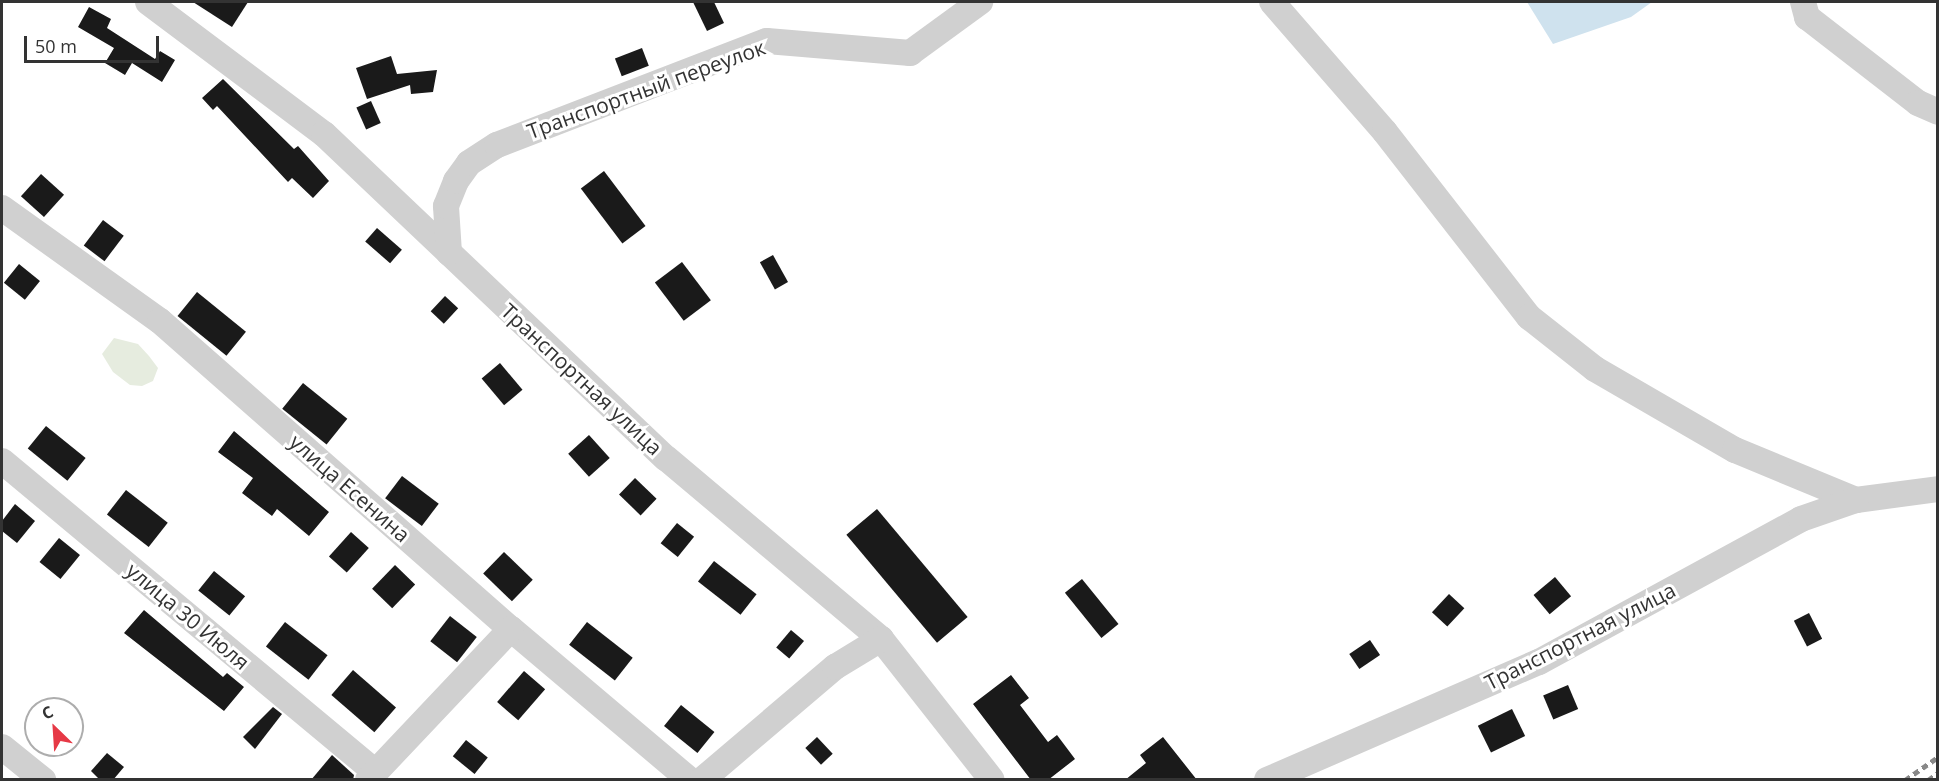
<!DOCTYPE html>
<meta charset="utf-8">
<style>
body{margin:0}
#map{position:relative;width:1939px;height:781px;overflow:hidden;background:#fff;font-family:"Open Sans",sans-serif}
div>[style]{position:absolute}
.green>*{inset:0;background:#e6ecdf}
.water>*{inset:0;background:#cfe2ee}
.building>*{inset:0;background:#1a1a1a;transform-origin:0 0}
.minor>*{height:26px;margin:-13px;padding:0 13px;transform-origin:13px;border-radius:13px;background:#d0d0d0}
.rail>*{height:4.5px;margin-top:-2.25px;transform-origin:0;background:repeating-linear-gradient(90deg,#888 0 6px,transparent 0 10.5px)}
span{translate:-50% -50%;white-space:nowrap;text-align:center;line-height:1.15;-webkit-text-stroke:6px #fff;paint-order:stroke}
.street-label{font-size:21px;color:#333}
.frame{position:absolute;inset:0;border:3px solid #333;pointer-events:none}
.north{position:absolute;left:24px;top:697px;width:60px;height:60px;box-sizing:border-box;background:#fff;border:2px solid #adadad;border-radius:50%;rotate:335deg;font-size:16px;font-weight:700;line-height:24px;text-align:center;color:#333}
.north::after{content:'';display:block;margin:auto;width:21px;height:27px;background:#e63946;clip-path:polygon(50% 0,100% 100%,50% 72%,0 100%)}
.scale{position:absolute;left:24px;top:36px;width:135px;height:27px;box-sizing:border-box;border:3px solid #333;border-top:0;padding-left:8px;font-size:18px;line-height:21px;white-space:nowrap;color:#333;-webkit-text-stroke:4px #fff;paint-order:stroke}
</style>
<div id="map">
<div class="green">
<i style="clip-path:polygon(114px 338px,138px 344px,149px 356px,158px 368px,153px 381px,142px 386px,130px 385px,113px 372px,102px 354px)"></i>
</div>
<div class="water">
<i style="clip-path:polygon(1527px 2px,1652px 2px,1631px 17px,1553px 44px)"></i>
</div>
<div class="building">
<i style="clip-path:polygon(193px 2px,248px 2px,232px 27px)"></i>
<i style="clip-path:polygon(693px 2px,714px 2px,724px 23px,707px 31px)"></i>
<i style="clip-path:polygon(89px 7px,111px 19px,107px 28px,155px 59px,160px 51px,175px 60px,162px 82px,132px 63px,125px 75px,105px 63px,114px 48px,78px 27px)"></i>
<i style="left:642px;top:48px;width:19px;height:29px;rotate:69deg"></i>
<i style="clip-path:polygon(391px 56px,397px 74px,437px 70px,433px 92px,411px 94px,410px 85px,367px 99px,356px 68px)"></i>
<i style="clip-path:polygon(223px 79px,294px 149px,298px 146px,329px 181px,313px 198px,292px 178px,288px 182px,217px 106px,213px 110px,202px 98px)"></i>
<i style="left:371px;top:101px;width:24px;height:16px;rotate:66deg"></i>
<i style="left:604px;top:171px;width:69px;height:29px;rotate:53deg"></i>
<i style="left:41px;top:174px;width:31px;height:30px;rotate:42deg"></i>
<i style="left:103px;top:220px;width:26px;height:32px;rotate:37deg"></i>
<i style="left:377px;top:228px;width:33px;height:18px;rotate:41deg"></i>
<i style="left:773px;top:255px;width:31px;height:15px;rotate:61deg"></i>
<i style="left:682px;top:262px;width:48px;height:34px;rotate:53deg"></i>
<i style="left:19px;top:264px;width:27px;height:24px;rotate:39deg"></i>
<i style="left:197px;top:292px;width:63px;height:31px;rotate:39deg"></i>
<i style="left:445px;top:296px;width:18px;height:21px;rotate:43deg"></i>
<i style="left:500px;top:363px;width:35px;height:24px;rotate:50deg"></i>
<i style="left:303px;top:383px;width:57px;height:33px;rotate:39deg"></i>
<i style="left:46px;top:426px;width:51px;height:29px;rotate:39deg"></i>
<i style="clip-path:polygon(234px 431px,329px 512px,309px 536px,277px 509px,272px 516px,242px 493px,253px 478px,218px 452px)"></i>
<i style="left:589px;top:435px;width:31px;height:28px;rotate:48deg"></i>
<i style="left:402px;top:476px;width:46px;height:28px;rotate:37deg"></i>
<i style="left:635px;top:478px;width:30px;height:23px;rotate:44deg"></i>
<i style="left:126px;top:490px;width:53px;height:31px;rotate:38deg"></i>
<i style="clip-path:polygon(15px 504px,35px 521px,17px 543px,2px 531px,2px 521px)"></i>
<i style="left:877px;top:509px;width:141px;height:40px;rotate:50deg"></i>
<i style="left:677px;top:523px;width:22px;height:26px;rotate:39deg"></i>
<i style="left:351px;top:532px;width:24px;height:33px;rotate:42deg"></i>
<i style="left:59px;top:538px;width:27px;height:31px;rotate:39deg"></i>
<i style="left:504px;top:552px;width:40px;height:30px;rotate:44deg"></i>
<i style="left:714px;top:561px;width:54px;height:26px;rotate:38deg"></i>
<i style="left:395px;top:565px;width:28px;height:33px;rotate:44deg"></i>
<i style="left:214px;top:571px;width:40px;height:25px;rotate:39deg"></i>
<i style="left:1555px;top:577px;width:25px;height:28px;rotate:50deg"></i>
<i style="left:1082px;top:579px;width:58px;height:22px;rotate:51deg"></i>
<i style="left:1449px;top:594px;width:21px;height:25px;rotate:43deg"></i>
<i style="clip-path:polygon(144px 610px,223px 677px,227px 673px,244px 687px,224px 711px,124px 633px)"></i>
<i style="left:1809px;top:613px;width:29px;height:17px;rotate:63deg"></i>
<i style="left:450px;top:616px;width:34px;height:32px;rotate:38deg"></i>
<i style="left:285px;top:622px;width:54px;height:31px;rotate:38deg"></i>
<i style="left:587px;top:622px;width:58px;height:29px;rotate:38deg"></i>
<i style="left:791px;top:630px;width:17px;height:23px;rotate:40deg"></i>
<i style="left:1370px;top:640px;width:18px;height:25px;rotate:56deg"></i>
<i style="left:353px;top:670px;width:57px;height:33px;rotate:41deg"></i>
<i style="left:524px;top:671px;width:28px;height:41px;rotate:41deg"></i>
<i style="clip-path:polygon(1011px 675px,1029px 698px,1020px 705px,1048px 742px,1057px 735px,1075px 759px,1048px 780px,1031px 780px,973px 704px)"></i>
<i style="left:1568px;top:685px;width:26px;height:27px;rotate:67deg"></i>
<i style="left:681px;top:705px;width:43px;height:27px;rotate:39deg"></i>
<i style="clip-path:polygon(273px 707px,282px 714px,255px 749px,243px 737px)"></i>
<i style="left:1512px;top:709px;width:30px;height:38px;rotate:64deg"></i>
<i style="left:817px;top:737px;width:23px;height:16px;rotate:47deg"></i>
<i style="clip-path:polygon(1163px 737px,1197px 780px,1125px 780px,1146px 763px,1140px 755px)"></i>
<i style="left:466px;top:740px;width:28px;height:21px;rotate:39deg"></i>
<i style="clip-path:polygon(107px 753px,124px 767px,113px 780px,100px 780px,91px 771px)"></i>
<i style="clip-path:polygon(332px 755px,354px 775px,353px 780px,311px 780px)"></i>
</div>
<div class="minor">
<i style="left:148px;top:2px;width:220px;rotate:36.9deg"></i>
<i style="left:324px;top:134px;width:471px;rotate:43.5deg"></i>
<i style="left:666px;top:458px;width:281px;rotate:40.1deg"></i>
<i style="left:881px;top:639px;width:179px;rotate:51.8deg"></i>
<i style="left:1272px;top:2px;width:172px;rotate:49deg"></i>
<i style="left:1385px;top:132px;width:234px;rotate:52.1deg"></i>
<i style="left:1529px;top:317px;width:84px;rotate:38.2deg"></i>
<i style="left:1595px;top:369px;width:162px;rotate:30.1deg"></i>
<i style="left:1735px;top:450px;width:131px;rotate:22.5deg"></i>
<i style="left:1856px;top:500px;width:83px;rotate:-7.6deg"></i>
<i style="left:1803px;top:2px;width:16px;rotate:75deg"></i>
<i style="left:1807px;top:17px;width:140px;rotate:37.8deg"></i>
<i style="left:1918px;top:103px;width:22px;rotate:24deg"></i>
<i style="left:2px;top:208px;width:194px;rotate:35.6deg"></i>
<i style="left:160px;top:321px;width:467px;rotate:41.3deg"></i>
<i style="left:511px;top:629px;width:234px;rotate:40.2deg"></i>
<i style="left:449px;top:253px;width:47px;rotate:-93.7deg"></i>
<i style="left:446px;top:206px;width:27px;rotate:-68deg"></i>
<i style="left:456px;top:181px;width:22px;rotate:-54deg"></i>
<i style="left:469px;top:163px;width:33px;rotate:-33deg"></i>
<i style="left:497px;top:145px;width:289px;rotate:-21.1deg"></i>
<i style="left:767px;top:41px;width:144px;rotate:4.8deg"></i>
<i style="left:910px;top:53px;width:87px;rotate:-36.1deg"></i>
<i style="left:2px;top:461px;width:486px;rotate:39.8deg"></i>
<i style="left:2px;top:747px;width:53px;rotate:38.8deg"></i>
<i style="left:368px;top:780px;width:208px;rotate:-46.6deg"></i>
<i style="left:702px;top:780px;width:175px;rotate:-40.4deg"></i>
<i style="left:835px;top:667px;width:54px;rotate:-31.3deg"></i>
<i style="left:1267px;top:780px;width:296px;rotate:-23.5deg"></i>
<i style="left:1539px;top:662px;width:298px;rotate:-28.6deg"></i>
<i style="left:1801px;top:519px;width:58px;rotate:-19.1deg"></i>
</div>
<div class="rail">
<i style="left:1905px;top:780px;width:40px;rotate:-34.9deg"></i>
<i style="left:1928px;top:780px;width:12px;rotate:-35deg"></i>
</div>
<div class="street-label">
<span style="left:646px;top:89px;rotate:-20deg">Транспортный переулок</span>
<span style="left:582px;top:379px;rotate:43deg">Транспортная улица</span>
<span style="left:350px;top:488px;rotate:41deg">улица Есенина</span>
<span style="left:188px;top:616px;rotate:40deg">улица 30 Июля</span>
<span style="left:1580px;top:636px;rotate:-27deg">Транспортная улица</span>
</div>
<div class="frame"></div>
<div class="north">С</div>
<div class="scale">50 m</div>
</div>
